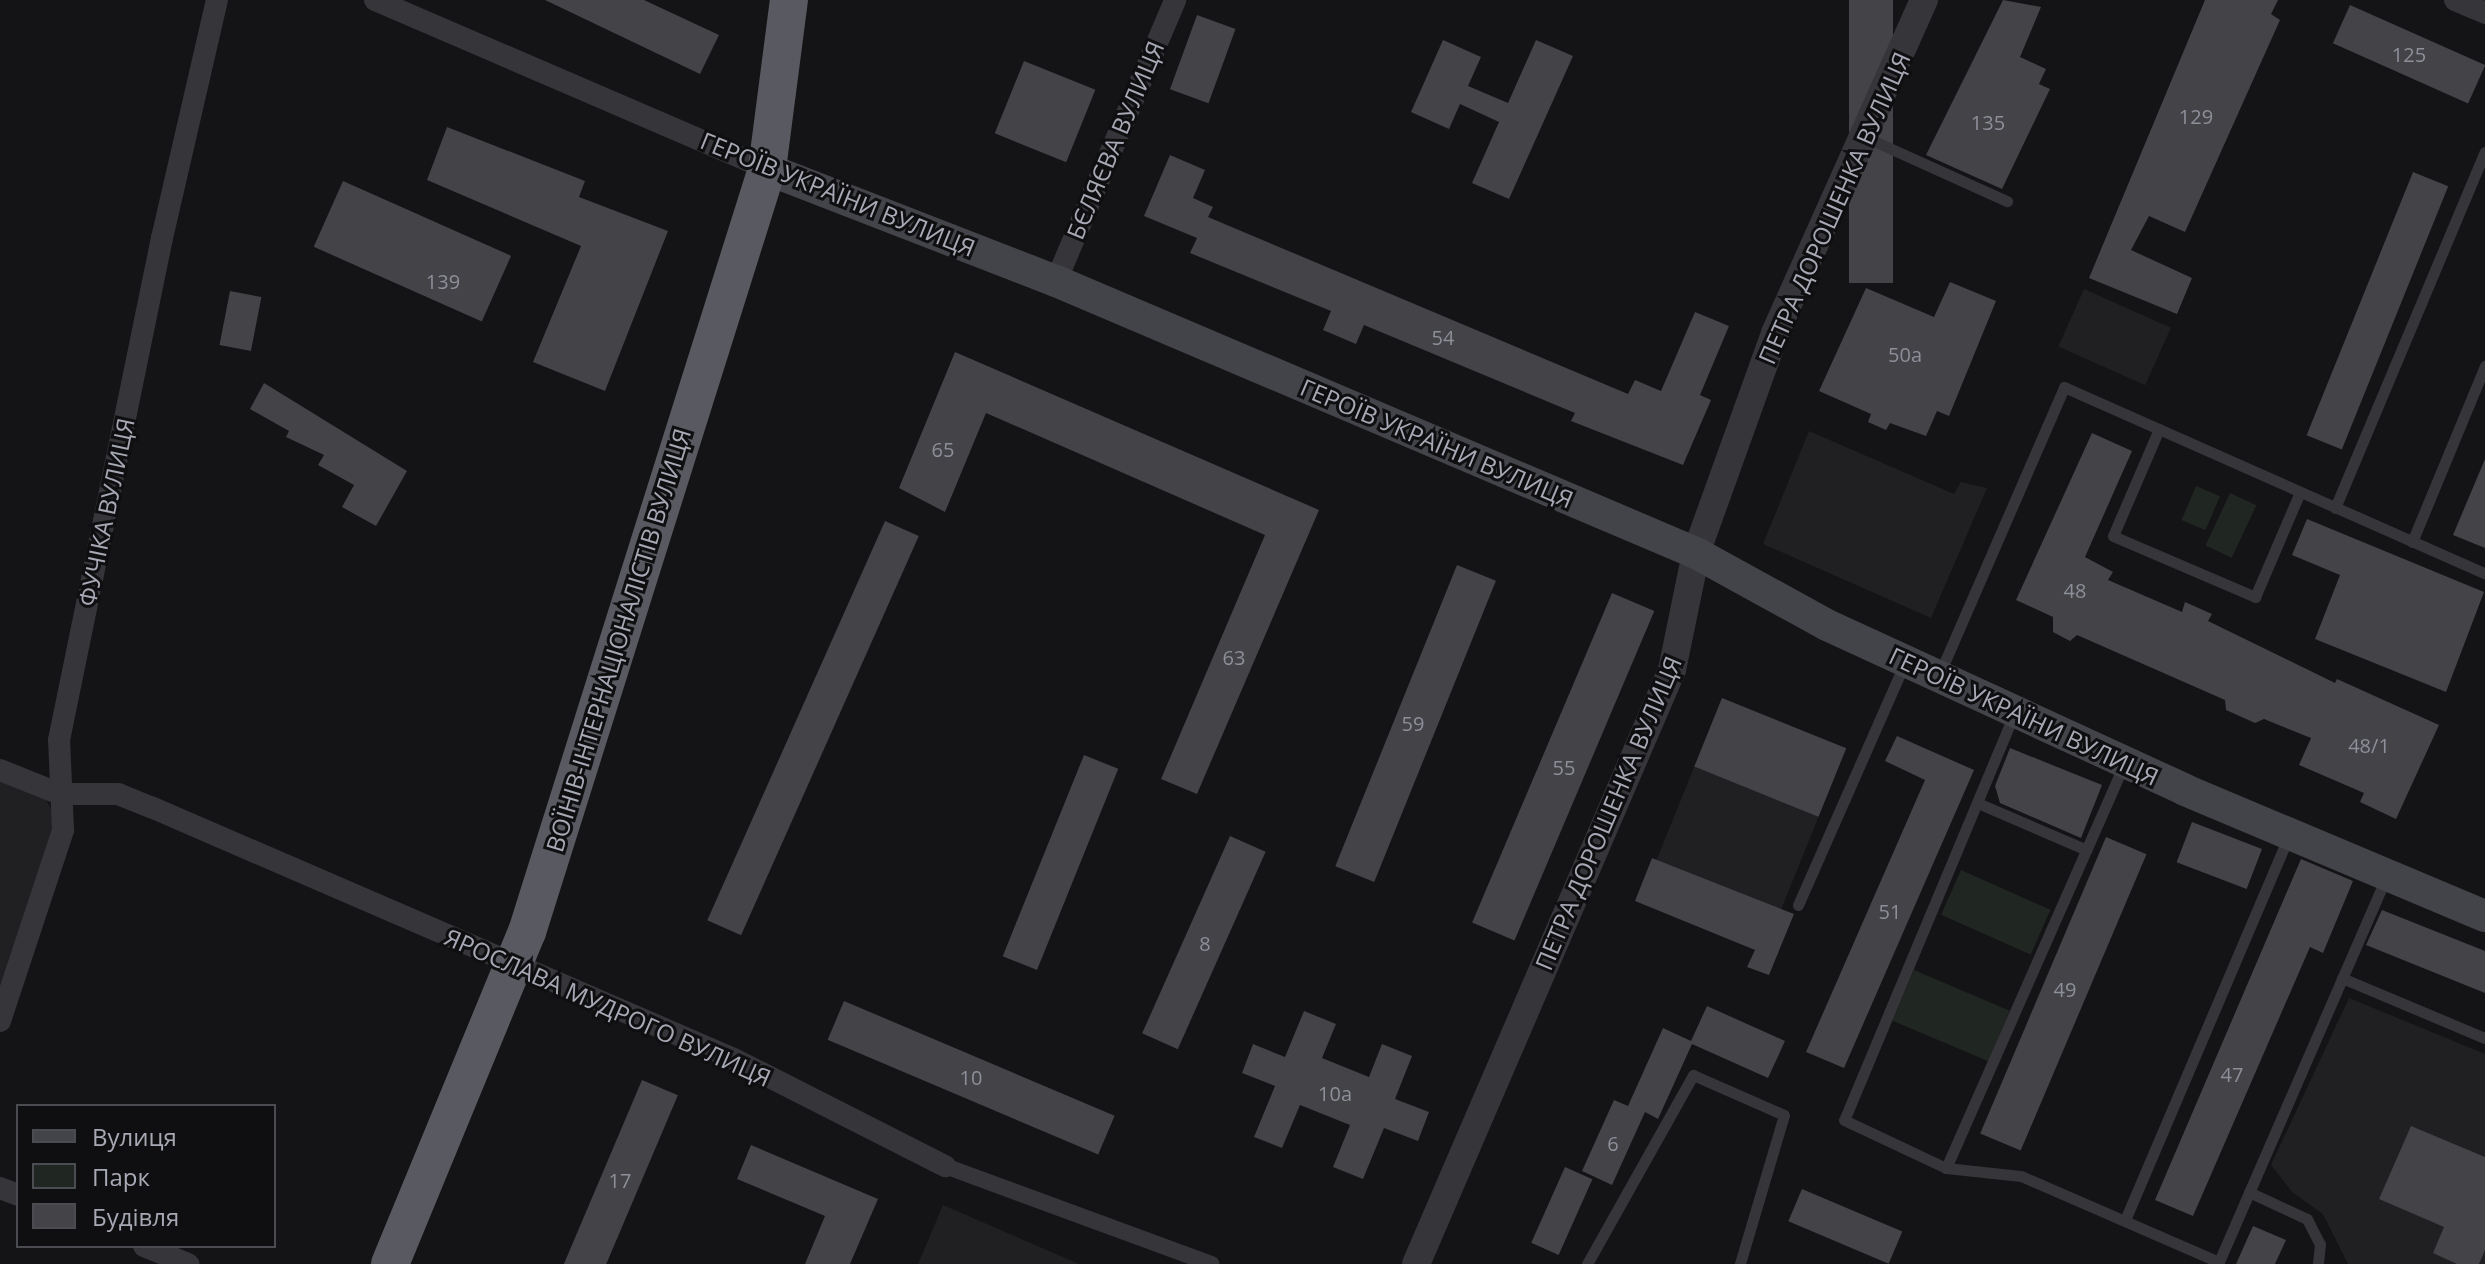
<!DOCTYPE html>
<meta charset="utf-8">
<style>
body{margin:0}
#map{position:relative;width:2485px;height:1264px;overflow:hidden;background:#141315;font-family:"Open Sans",sans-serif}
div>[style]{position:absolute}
.built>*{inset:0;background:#202022;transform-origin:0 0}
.green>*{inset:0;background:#202722;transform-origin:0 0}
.building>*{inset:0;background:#434348;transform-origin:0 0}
.service>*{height:11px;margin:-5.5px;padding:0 5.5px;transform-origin:5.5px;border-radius:5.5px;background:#35353a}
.pedestrian>*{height:16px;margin:-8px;padding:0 8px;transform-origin:8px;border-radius:8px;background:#35353a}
.minor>*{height:22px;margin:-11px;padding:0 11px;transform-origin:11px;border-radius:11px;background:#35353a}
.tertiary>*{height:28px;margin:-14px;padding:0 14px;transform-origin:14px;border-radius:14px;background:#35353a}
.secondary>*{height:32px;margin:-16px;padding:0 16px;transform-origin:16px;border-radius:16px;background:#434449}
.trunk>*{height:38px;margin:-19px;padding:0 19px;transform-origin:19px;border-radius:19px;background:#595a61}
span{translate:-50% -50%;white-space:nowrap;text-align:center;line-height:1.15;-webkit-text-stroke:6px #0f0e10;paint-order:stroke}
.number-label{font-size:20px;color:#8d8f99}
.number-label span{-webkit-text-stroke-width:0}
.street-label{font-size:24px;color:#a6a8b4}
.legend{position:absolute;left:16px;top:1104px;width:260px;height:144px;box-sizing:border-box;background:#0f0e10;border:2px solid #4b4c52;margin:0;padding:10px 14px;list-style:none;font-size:24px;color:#a6a8b4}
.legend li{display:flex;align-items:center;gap:16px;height:40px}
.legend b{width:40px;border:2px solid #4b4c52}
</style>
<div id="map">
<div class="built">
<i style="left:2084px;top:289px;width:95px;height:63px;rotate:24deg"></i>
<i style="clip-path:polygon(1809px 431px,1954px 494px,1961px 482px,1987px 488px,1931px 618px,1763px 544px)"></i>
<i style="left:1722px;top:698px;width:134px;height:175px;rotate:22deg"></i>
<i style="clip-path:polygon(0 770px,38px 786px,63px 830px,0 1021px)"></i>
<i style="clip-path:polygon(2349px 998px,2485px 1054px,2485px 1264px,2348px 1264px,2323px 1214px,2292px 1192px,2271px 1165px)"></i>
<i style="clip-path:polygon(943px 1205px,1079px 1264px,918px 1264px)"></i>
</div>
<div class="green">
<i style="left:2196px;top:486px;width:26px;height:37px;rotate:23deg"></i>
<i style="left:2230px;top:493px;width:29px;height:58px;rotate:25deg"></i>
<i style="left:1961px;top:870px;width:98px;height:49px;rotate:24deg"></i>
<i style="left:1914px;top:970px;width:104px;height:55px;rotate:23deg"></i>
</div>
<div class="building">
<i style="clip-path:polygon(545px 0,644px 0,719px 35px,700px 74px)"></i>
<i style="left:1849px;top:0;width:44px;height:283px"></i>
<i style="clip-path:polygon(2003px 0,2041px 7px,2020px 57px,2046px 69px,2039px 84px,2050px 89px,2002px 189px,1926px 155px)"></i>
<i style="clip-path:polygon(2205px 0,2278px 0,2271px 14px,2280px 20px,2185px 232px,2149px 216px,2131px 250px,2192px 278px,2177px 314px,2089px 278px)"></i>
<i style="left:2350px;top:5px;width:148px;height:42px;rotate:24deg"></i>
<i style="left:1197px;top:15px;width:41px;height:79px;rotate:20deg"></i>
<i style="clip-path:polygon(1443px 40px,1481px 57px,1468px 86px,1508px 103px,1536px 40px,1573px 56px,1509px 199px,1472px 183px,1499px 122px,1460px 104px,1449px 129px,1411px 112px)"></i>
<i style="left:1024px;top:61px;width:77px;height:78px;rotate:22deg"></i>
<i style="clip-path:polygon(447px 127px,585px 181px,579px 197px,668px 231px,605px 391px,533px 362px,581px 246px,427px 180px)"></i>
<i style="clip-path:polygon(1170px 155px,1205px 170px,1193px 198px,1213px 207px,1208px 217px,1628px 394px,1635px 380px,1661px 391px,1695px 312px,1729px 326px,1700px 395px,1711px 400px,1683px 465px,1571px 421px,1575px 413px,1364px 325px,1356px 344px,1323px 330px,1331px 311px,1190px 253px,1197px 238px,1144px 216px)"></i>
<i style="left:2413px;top:172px;width:38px;height:284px;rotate:22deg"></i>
<i style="left:343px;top:181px;width:184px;height:72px;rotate:24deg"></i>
<i style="clip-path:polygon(1950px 282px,1996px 301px,1949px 416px,1937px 411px,1926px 436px,1890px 423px,1886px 430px,1868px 422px,1871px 414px,1819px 391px,1866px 288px,1934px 317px)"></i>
<i style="left:230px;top:291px;width:32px;height:55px;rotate:11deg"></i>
<i style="clip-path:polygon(955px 352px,1319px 510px,1197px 794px,1161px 779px,1265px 535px,986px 413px,945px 512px,899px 488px)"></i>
<i style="clip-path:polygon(264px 383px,407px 471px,376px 526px,342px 507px,354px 485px,318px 465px,324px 455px,286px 437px,289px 431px,250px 409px)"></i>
<i style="clip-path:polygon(2092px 433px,2132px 451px,2085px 557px,2113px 572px,2108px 580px,2182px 612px,2185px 602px,2212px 614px,2208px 621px,2335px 683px,2337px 679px,2439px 725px,2396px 819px,2360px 802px,2364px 793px,2299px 765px,2311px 738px,2264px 719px,2255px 723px,2226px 710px,2225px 700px,2077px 635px,2070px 641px,2053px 632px,2053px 617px,2016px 600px)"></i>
<i style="clip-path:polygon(2485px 459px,2485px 548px,2453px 535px)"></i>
<i style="clip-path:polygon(2307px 519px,2484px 592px,2446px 692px,2315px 639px,2340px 575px,2292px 555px)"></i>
<i style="left:885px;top:521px;width:37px;height:437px;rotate:24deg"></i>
<i style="left:1457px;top:565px;width:42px;height:325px;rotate:22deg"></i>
<i style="left:1612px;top:593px;width:46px;height:358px;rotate:23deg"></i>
<i style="left:1722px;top:698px;width:134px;height:74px;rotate:22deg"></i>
<i style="clip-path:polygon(1897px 736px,1974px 770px,1844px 1068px,1806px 1052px,1925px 780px,1885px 761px)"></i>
<i style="clip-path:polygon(2010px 748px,2102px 785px,2081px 838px,2000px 803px,1995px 786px)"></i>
<i style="left:1084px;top:755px;width:37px;height:217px;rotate:22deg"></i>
<i style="left:2192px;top:822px;width:75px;height:43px;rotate:21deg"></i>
<i style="left:1230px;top:836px;width:39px;height:216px;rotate:24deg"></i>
<i style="left:2106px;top:837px;width:44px;height:322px;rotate:23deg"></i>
<i style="clip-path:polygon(1652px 858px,1794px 914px,1769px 975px,1747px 967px,1755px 950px,1635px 901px)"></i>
<i style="clip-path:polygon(2301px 859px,2353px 881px,2323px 953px,2310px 947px,2193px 1216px,2155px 1200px)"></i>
<i style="clip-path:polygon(2382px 910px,2485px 951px,2485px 993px,2366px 945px)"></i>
<i style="left:844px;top:1001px;width:294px;height:42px;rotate:23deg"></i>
<i style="clip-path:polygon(1707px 1006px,1785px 1041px,1768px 1078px,1692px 1044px,1658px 1119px,1645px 1112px,1612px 1185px,1582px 1171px,1614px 1100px,1628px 1106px,1663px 1028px,1691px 1041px)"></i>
<i style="clip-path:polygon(1304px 1011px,1336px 1024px,1322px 1058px,1369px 1077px,1382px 1044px,1412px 1056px,1395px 1099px,1429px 1112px,1418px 1141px,1384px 1128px,1363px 1179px,1333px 1167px,1350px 1125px,1300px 1105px,1282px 1148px,1254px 1137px,1275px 1086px,1242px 1073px,1253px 1044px,1285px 1057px)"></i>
<i style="left:642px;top:1080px;width:39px;height:201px;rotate:23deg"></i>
<i style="clip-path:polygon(2411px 1126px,2485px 1157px,2485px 1250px,2479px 1264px,2457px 1264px,2433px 1253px,2444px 1227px,2379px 1199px)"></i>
<i style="clip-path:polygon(751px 1145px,878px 1199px,850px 1264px,805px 1264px,825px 1216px,737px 1179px)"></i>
<i style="left:1565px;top:1167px;width:30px;height:83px;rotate:24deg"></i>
<i style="left:1802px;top:1189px;width:109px;height:35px;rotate:23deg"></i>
<i style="clip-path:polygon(2253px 1226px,2286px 1240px,2275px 1264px,2236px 1264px)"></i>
</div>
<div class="service">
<i style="left:1865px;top:137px;width:156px;rotate:24.3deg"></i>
<i style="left:2159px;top:429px;width:116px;rotate:113.3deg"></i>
<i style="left:2113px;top:536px;width:155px;rotate:23.2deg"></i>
<i style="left:2255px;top:597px;width:114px;rotate:-66.8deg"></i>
<i style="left:2335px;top:508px;width:386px;rotate:-67.2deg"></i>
<i style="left:2412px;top:542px;width:191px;rotate:-67.5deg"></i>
<i style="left:1939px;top:675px;width:314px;rotate:-66.5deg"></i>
<i style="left:2064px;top:387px;width:461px;rotate:23.9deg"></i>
<i style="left:2014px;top:714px;width:440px;rotate:112.7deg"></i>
<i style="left:1844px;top:1120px;width:113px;rotate:25.2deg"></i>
<i style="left:1946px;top:1168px;width:75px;rotate:6.1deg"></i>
<i style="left:2021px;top:1176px;width:216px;rotate:23.5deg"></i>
<i style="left:1980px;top:804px;width:116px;rotate:23.3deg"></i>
<i style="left:1798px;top:905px;width:262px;rotate:-66.2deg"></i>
<i style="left:2342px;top:978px;width:155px;rotate:22.8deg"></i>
<i style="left:1946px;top:1168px;width:439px;rotate:-66.2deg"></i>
<i style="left:2249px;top:1192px;width:64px;rotate:25deg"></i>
<i style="left:2307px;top:1219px;width:28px;rotate:63deg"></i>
<i style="left:2320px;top:1244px;width:20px;rotate:96deg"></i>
<i style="left:2125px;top:1220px;width:415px;rotate:-66.9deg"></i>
<i style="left:1587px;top:1264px;width:217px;rotate:-60.7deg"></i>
<i style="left:1693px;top:1075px;width:99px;rotate:23.7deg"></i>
<i style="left:1784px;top:1115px;width:155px;rotate:106.5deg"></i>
<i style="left:2218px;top:1264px;width:421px;rotate:-66.5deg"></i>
</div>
<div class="pedestrian">
<i style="left:945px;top:1166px;width:284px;rotate:20.2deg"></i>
</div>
<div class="minor">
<i style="left:375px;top:0;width:427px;rotate:23.3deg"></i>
<i style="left:2455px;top:0;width:33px;rotate:23deg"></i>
<i style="left:1056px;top:281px;width:305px;rotate:-67deg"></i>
<i style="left:0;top:770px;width:65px;rotate:21.8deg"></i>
<i style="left:60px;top:794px;width:58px"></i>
<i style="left:118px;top:794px;width:35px;rotate:22deg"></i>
<i style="left:151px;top:807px;width:635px;rotate:23.38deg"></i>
<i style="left:734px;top:1059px;width:237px;rotate:26.9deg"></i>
<i style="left:0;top:1021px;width:201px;rotate:-71.7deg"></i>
<i style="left:63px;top:830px;width:90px;rotate:-92.5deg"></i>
<i style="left:59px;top:740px;width:512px;rotate:-78.41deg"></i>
<i style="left:162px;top:238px;width:244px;rotate:-77deg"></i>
<i style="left:0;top:1188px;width:19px;rotate:21deg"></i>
<i style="left:144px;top:1246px;width:48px;rotate:22.2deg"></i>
</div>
<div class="tertiary">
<i style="left:1416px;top:1264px;width:647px;rotate:-66.69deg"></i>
<i style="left:1672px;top:670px;width:119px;rotate:-78.4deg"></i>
<i style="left:1696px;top:553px;width:234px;rotate:-70.2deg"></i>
<i style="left:1775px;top:333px;width:365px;rotate:-65.9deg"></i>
</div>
<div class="secondary">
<i style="left:767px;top:169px;width:310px;rotate:21.2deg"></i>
<i style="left:1056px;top:281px;width:695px;rotate:23.03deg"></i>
<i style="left:1696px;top:553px;width:149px;rotate:28.8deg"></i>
<i style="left:1827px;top:625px;width:394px;rotate:24.7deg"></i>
<i style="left:2185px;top:790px;width:325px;rotate:22.8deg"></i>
</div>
<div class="trunk">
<i style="left:390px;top:1264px;width:359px;rotate:-67.6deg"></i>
<i style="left:527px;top:932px;width:800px;rotate:-72.54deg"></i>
<i style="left:767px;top:169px;width:170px;rotate:-82.6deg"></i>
</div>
<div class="number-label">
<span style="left:2409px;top:54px">125</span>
<span style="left:2196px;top:116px">129</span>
<span style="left:1988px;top:122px">135</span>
<span style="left:443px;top:281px">139</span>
<span style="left:1443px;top:337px">54</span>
<span style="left:1905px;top:354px">50а</span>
<span style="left:943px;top:449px">65</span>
<span style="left:2075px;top:590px">48</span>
<span style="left:1234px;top:657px">63</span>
<span style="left:1413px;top:723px">59</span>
<span style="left:2369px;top:745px">48/1</span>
<span style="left:1564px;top:767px">55</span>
<span style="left:1890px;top:911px">51</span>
<span style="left:1205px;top:943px">8</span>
<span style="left:2065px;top:989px">49</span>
<span style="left:2232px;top:1074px">47</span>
<span style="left:971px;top:1077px">10</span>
<span style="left:1335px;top:1093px">10а</span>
<span style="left:1613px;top:1143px">6</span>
<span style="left:620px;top:1180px">17</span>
</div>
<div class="street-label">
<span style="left:1115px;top:140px;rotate:-67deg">БЄЛЯЄВА ВУЛИЦЯ</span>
<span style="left:838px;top:194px;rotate:22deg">ГЕРОЇВ УКРАЇНИ ВУЛИЦЯ</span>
<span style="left:1834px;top:208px;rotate:-66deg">ПЕТРА ДОРОШЕНКА ВУЛИЦЯ</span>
<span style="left:1437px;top:443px;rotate:23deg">ГЕРОЇВ УКРАЇНИ ВУЛИЦЯ</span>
<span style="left:106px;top:512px;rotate:-78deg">ФУЧІКА ВУЛИЦЯ</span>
<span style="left:618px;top:640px;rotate:-73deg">ВОЇНІВ-ІНТЕРНАЦІОНАЛІСТІВ ВУЛИЦЯ</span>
<span style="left:2024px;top:716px;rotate:25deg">ГЕРОЇВ УКРАЇНИ ВУЛИЦЯ</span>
<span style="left:1608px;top:813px;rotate:-67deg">ПЕТРА ДОРОШЕНКА ВУЛИЦЯ</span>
<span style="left:608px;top:1007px;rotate:24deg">ЯРОСЛАВА МУДРОГО ВУЛИЦЯ</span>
</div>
<ul class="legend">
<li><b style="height:10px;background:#434449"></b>Вулиця</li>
<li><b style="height:22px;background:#202722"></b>Парк</li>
<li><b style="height:22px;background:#434348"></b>Будівля</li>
</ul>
</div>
